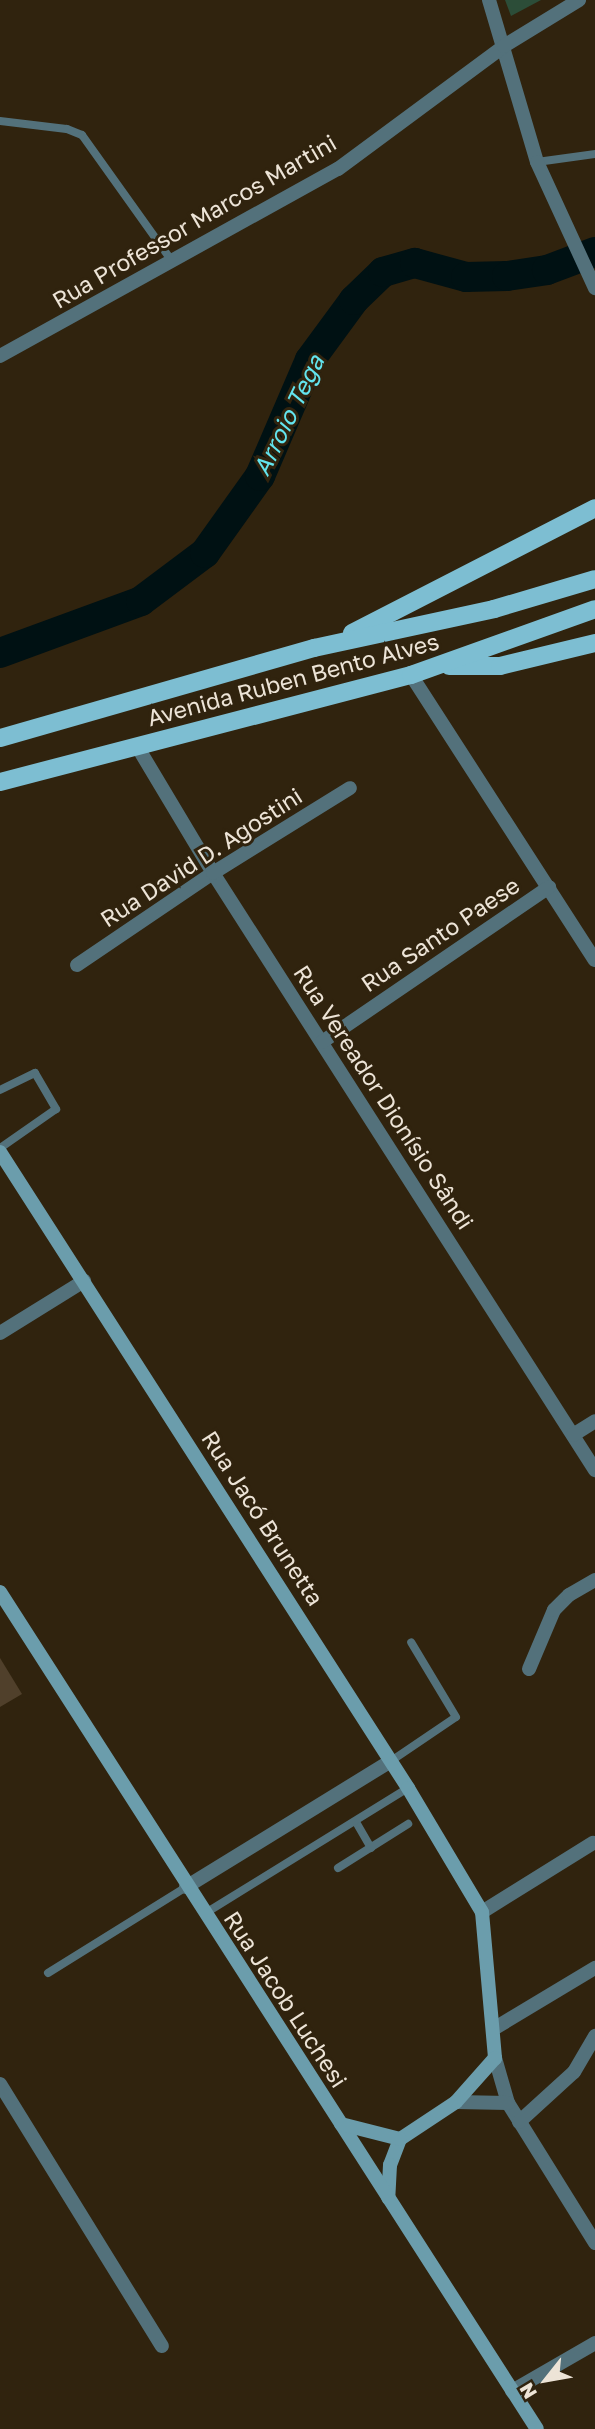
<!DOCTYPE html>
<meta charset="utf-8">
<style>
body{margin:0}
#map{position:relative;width:595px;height:2429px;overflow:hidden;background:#30230e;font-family:"Golos Text",sans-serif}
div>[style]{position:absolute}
.green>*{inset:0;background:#2c4d38}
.river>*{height:30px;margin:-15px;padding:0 15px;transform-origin:15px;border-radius:15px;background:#001113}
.building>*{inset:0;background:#50402b}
.lane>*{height:8px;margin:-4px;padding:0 4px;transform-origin:4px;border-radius:4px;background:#53717b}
.street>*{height:14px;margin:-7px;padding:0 7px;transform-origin:7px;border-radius:7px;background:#53717b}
.secondary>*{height:14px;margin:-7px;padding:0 7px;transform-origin:7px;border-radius:7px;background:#6b9dac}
.primary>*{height:18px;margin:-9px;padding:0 9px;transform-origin:9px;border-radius:9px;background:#7dbed2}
span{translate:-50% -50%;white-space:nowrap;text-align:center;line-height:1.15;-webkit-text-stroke:6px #30230e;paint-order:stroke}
.street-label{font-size:23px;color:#ede4d7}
.water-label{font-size:24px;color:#63e5ef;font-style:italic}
.north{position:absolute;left:511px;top:2345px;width:70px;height:70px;-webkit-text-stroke:5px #30230e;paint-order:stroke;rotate:239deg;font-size:19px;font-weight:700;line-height:28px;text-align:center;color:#ede4d7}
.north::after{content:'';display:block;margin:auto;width:24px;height:32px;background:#ede4d7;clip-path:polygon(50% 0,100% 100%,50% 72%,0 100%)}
</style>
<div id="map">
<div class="green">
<i style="clip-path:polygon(505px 0,541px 0,511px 16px)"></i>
</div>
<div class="river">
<i style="left:0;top:653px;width:150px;rotate:-20.2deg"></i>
<i style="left:141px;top:601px;width:80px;rotate:-36.9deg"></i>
<i style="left:205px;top:553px;width:95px;rotate:-54.5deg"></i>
<i style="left:260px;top:476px;width:126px;rotate:-66.7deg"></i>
<i style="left:310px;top:360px;width:74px;rotate:-53.7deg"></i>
<i style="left:354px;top:300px;width:40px;rotate:-44deg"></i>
<i style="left:383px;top:272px;width:33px;rotate:-16deg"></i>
<i style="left:415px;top:263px;width:53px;rotate:15.4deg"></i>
<i style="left:466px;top:277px;width:41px;rotate:-1.4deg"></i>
<i style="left:507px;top:276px;width:40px;rotate:-8.5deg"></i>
<i style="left:547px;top:270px;width:51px;rotate:-20.6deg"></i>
</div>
<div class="building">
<i style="clip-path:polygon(0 1658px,22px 1694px,0 1707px)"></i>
</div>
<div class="lane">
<i style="left:0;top:121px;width:67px;rotate:6.8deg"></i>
<i style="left:67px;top:129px;width:16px;rotate:22deg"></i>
<i style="left:82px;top:135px;width:155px;rotate:54.5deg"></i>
<i style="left:537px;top:162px;width:59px;rotate:-7.9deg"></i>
<i style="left:0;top:1090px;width:39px;rotate:-26deg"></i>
<i style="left:35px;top:1073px;width:42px;rotate:59.7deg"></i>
<i style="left:56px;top:1109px;width:68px;rotate:145.1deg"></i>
<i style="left:391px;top:1761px;width:78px;rotate:-34.1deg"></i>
<i style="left:456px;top:1717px;width:87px;rotate:-121deg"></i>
<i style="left:356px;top:1822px;width:30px;rotate:60deg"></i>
<i style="left:338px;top:1868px;width:83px;rotate:-32.2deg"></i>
<i style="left:204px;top:1914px;width:240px;rotate:-31.7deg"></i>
<i style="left:48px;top:1973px;width:163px;rotate:-31.9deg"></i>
</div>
<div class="street">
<i style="left:489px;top:0;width:169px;rotate:73.5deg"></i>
<i style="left:537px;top:162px;width:139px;rotate:65.3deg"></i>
<i style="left:0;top:356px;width:386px;rotate:-29deg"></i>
<i style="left:338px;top:169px;width:207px;rotate:-36.5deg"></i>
<i style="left:504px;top:46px;width:88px;rotate:-31.5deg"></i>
<i style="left:411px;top:675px;width:339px;rotate:57.2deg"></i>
<i style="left:137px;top:746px;width:148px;rotate:59.1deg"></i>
<i style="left:213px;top:873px;width:709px;rotate:57.39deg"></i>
<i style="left:77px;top:965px;width:164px;rotate:-34.1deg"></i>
<i style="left:213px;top:873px;width:161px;rotate:-31.8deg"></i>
<i style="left:322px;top:1042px;width:275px;rotate:-34.3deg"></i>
<i style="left:0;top:1333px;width:99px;rotate:-31.8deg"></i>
<i style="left:573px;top:1435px;width:26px;rotate:-32deg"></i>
<i style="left:529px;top:1669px;width:64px;rotate:-67deg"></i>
<i style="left:554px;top:1610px;width:21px;rotate:-45deg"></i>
<i style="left:569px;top:1595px;width:30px;rotate:-30deg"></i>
<i style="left:186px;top:1887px;width:241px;rotate:-31.6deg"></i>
<i style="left:482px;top:1912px;width:131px;rotate:-31.9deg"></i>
<i style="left:495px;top:2028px;width:117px;rotate:-31deg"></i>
<i style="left:495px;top:2058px;width:47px;rotate:73.9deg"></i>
<i style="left:508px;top:2103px;width:165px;rotate:58.1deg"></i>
<i style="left:0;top:2084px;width:308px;rotate:58.3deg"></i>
<i style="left:456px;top:2102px;width:52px;rotate:1.1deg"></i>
<i style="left:519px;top:2122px;width:74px;rotate:-42.3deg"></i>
<i style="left:574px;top:2072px;width:42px;rotate:-59.7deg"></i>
<i style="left:512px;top:2391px;width:96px;rotate:-30deg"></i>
</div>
<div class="secondary">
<i style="left:0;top:1152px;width:756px;rotate:57.32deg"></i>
<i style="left:408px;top:1788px;width:144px;rotate:59.2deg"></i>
<i style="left:482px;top:1912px;width:147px;rotate:84.9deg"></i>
<i style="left:495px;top:2058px;width:59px;rotate:131.6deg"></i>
<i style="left:456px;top:2102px;width:67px;rotate:146.5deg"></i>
<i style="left:400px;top:2139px;width:28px;rotate:111deg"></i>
<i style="left:390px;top:2165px;width:33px;rotate:93deg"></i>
<i style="left:0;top:1592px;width:994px;rotate:57.32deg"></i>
<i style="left:341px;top:2124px;width:61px;rotate:14.3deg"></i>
</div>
<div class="primary">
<i style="left:352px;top:633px;width:273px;rotate:-27.2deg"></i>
<i style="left:449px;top:666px;width:51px"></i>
<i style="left:500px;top:666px;width:98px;rotate:-13.6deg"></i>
<i style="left:0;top:738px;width:327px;rotate:-16deg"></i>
<i style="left:314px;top:648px;width:184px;rotate:-12.2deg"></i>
<i style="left:494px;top:609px;width:105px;rotate:-16.5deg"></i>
<i style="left:0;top:782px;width:425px;rotate:-14.6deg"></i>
<i style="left:411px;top:675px;width:195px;rotate:-19.7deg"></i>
</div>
<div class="street-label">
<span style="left:194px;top:221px;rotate:-30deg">Rua Professor Marcos Martini</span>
<span style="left:293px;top:679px;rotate:-15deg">Avenida Ruben Bento Alves</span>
<span style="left:201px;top:857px;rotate:-33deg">Rua David D. Agostini</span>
<span style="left:440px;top:934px;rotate:-34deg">Rua Santo Paese</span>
<span style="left:384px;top:1097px;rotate:57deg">Rua Vereador Dionísio Sândi</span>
<span style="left:263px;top:1518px;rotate:57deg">Rua Jacó Brunetta</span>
<span style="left:286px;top:1999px;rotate:57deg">Rua Jacob Luchesi</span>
</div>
<div class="water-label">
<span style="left:288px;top:415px;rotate:-64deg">Arroio Tega</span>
</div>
<div class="north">N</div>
</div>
